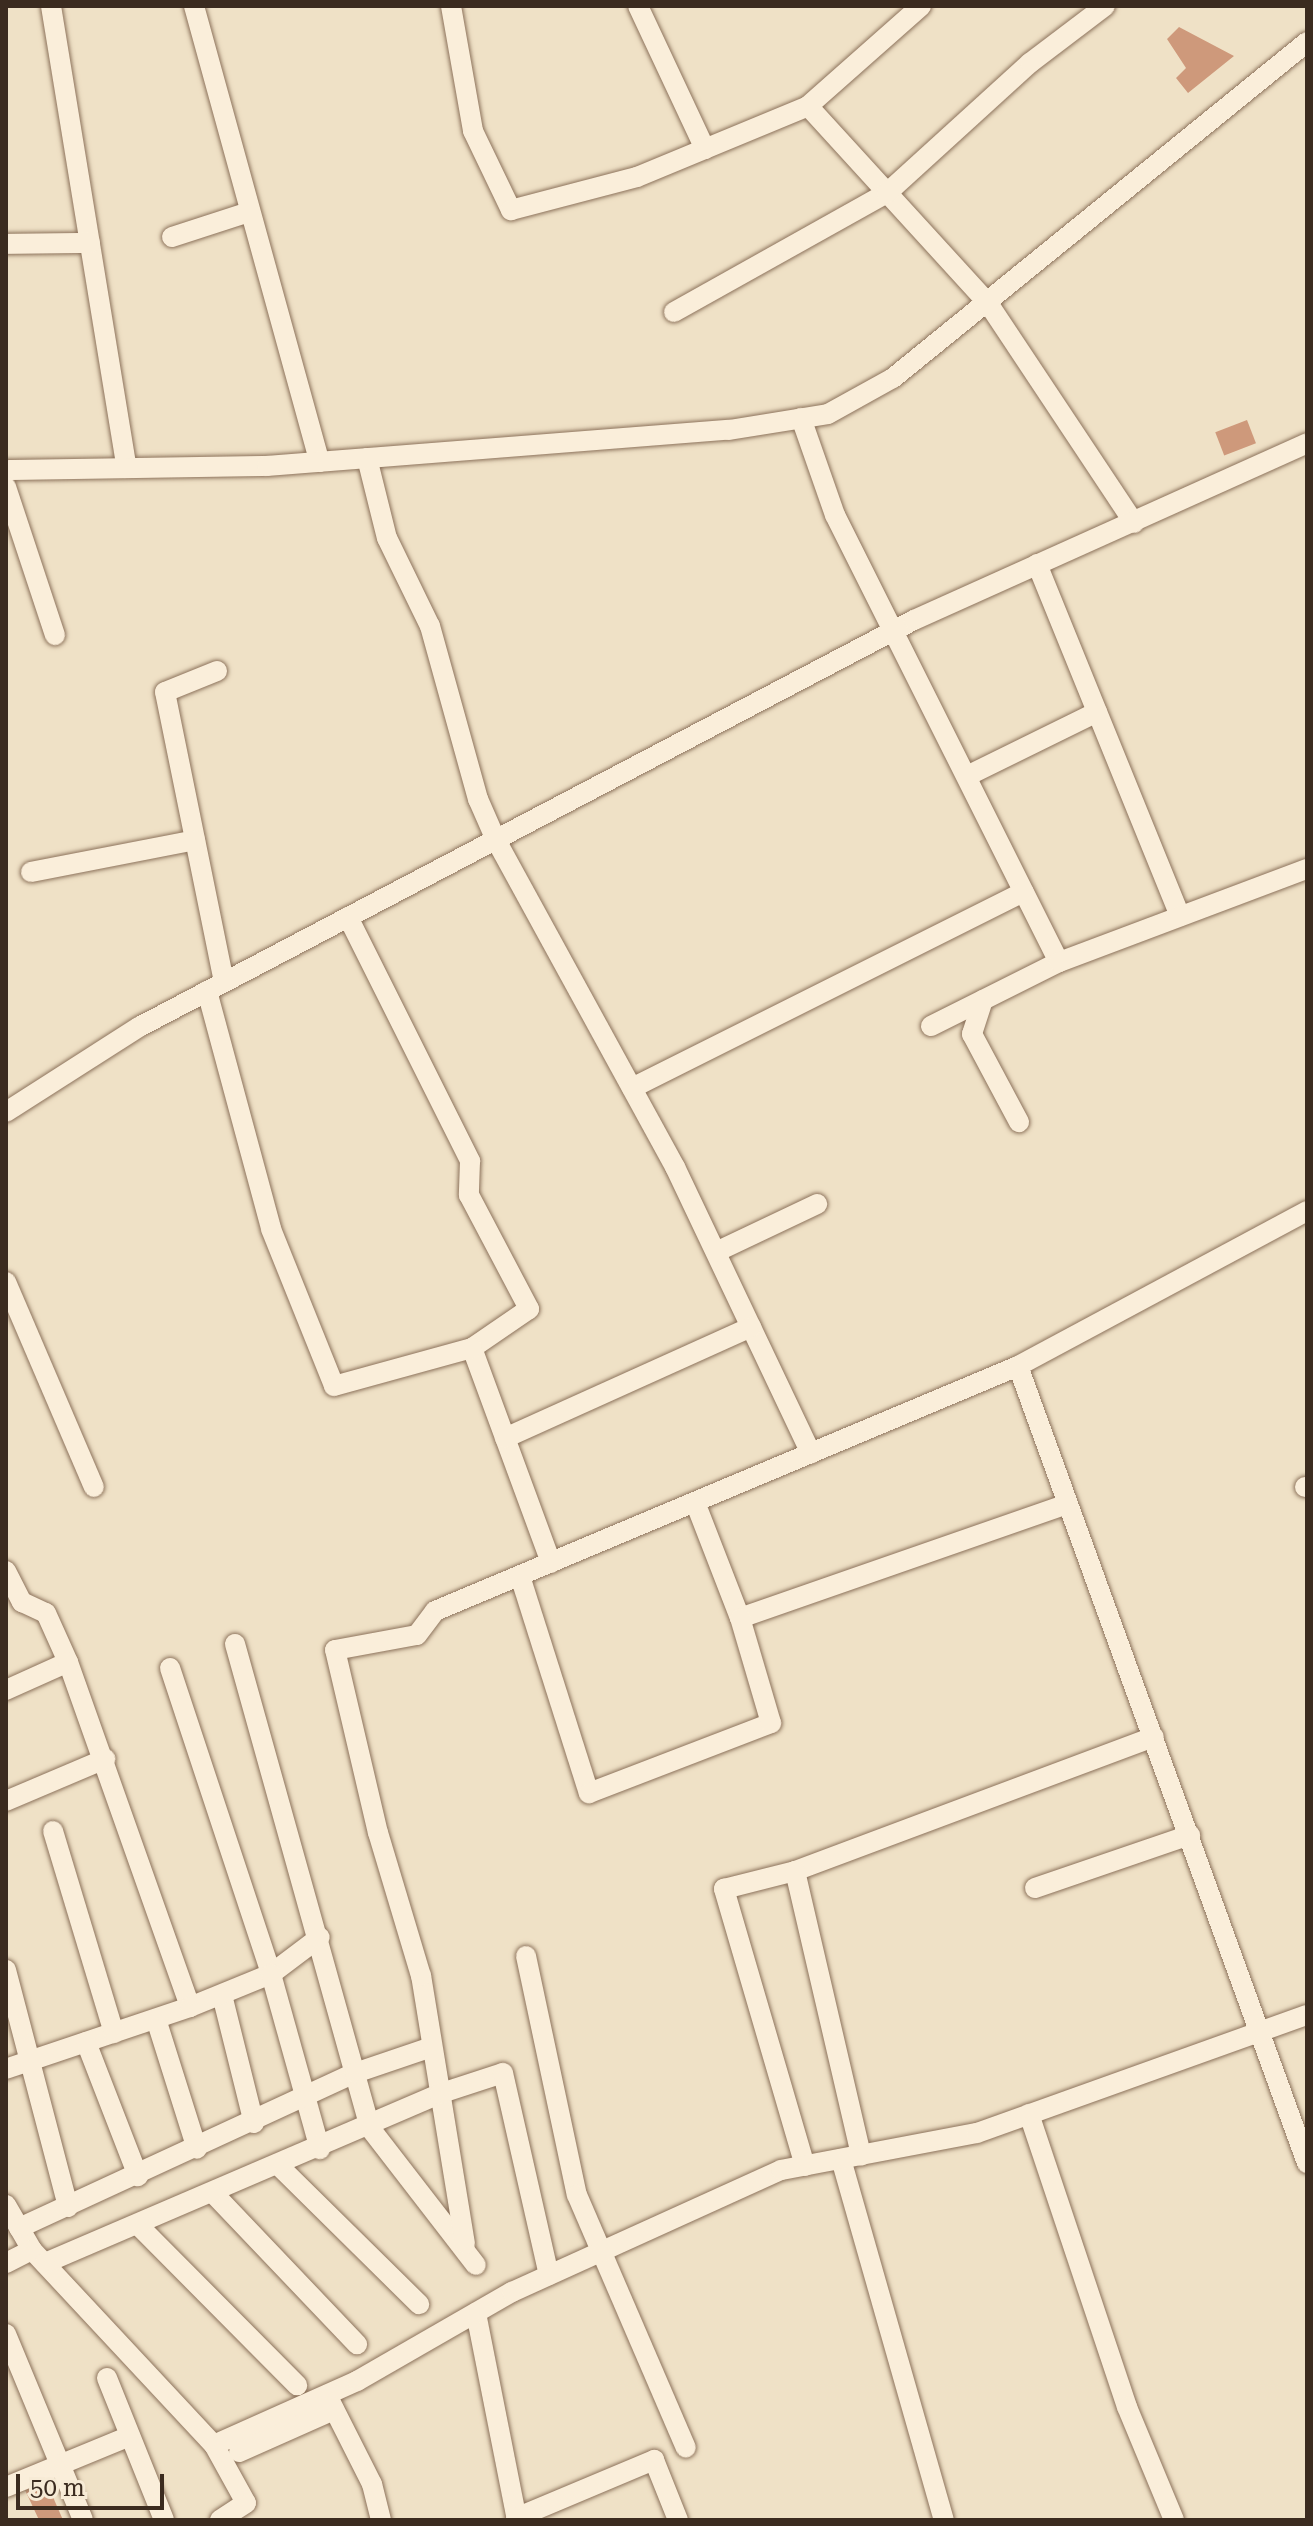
<!DOCTYPE html>
<style>
body{margin:0}
#map{position:relative;width:1313px;height:2526px;overflow:hidden;background:#efe1c6;font-family:"Roboto Serif",serif}
div>[style]{position:absolute}
.building>*{inset:0;background:#ce997b;transform-origin:0 0}
.roads{filter:drop-shadow(0 0 2px #8c725b) drop-shadow(0 0 2px #8c725b)}
.minor>*{height:20px;margin:-10px;padding:0 10px;transform-origin:10px;border-radius:10px;background:#faeeda}
span{translate:-50% -50%;white-space:nowrap;text-align:center;line-height:1.15;-webkit-text-stroke:6px #f7ebd6;paint-order:stroke}
.frame{position:absolute;inset:0;border:8px solid #3b2b1f;pointer-events:none}
.scale{position:absolute;left:16px;top:2474px;width:148px;height:36px;box-sizing:border-box;border:4px solid #3b2b1f;border-top:0;padding-left:10px;font-size:24px;line-height:28px;white-space:nowrap;color:#3b2b1f;-webkit-text-stroke:6px #f7ebd6;paint-order:stroke}
</style>
<div id="map">
<div class="building">
<i style="clip-path:polygon(1179px 27px,1234px 56px,1188px 93px,1176px 78px,1186px 68px,1167px 39px)"></i>
<i style="left:1247px;top:420px;width:25px;height:34px;rotate:69deg"></i>
<i style="clip-path:polygon(46px 2481px,63px 2520px,39px 2520px,25px 2490px)"></i>
</div>
<div class="roads">
<div class="minor">
<i style="left:51px;top:6px;width:468px;rotate:80.7deg"></i>
<i style="left:194px;top:6px;width:473px;rotate:74.6deg"></i>
<i style="left:451px;top:6px;width:127px;rotate:80deg"></i>
<i style="left:473px;top:131px;width:88px;rotate:64.3deg"></i>
<i style="left:511px;top:210px;width:130px;rotate:-14.7deg"></i>
<i style="left:637px;top:177px;width:185px;rotate:-22.5deg"></i>
<i style="left:808px;top:106px;width:151px;rotate:-41.5deg"></i>
<i style="left:638px;top:6px;width:158px;rotate:64.9deg"></i>
<i style="left:808px;top:106px;width:267px;rotate:47.6deg"></i>
<i style="left:988px;top:303px;width:264px;rotate:56.4deg"></i>
<i style="left:172px;top:237px;width:81px;rotate:-18deg"></i>
<i style="left:6px;top:244px;width:84px;rotate:-0.7deg"></i>
<i style="left:674px;top:312px;width:244px;rotate:-29.2deg"></i>
<i style="left:887px;top:193px;width:193px;rotate:-42.3deg"></i>
<i style="left:1030px;top:63px;width:94px;rotate:-37.2deg"></i>
<i style="left:801px;top:418px;width:103px;rotate:70.7deg"></i>
<i style="left:835px;top:515px;width:500px;rotate:63.4deg"></i>
<i style="left:367px;top:458px;width:82px;rotate:76deg"></i>
<i style="left:387px;top:538px;width:98px;rotate:64deg"></i>
<i style="left:430px;top:626px;width:180px;rotate:74.5deg"></i>
<i style="left:478px;top:799px;width:45px;rotate:66.3deg"></i>
<i style="left:496px;top:840px;width:373px;rotate:61.3deg"></i>
<i style="left:675px;top:1167px;width:317px;rotate:64.6deg"></i>
<i style="left:6px;top:470px;width:261px;rotate:-0.9deg"></i>
<i style="left:267px;top:466px;width:463px;rotate:-4.5deg"></i>
<i style="left:729px;top:430px;width:100px;rotate:-9.2deg"></i>
<i style="left:828px;top:414px;width:74px;rotate:-29deg"></i>
<i style="left:893px;top:378px;width:533px;rotate:-39.06deg"></i>
<i style="left:6px;top:487px;width:156px;rotate:71.7deg"></i>
<i style="left:1037px;top:564px;width:380px;rotate:67.9deg"></i>
<i style="left:217px;top:671px;width:56px;rotate:158deg"></i>
<i style="left:165px;top:692px;width:296px;rotate:78.5deg"></i>
<i style="left:967px;top:776px;width:145px;rotate:-26.2deg"></i>
<i style="left:31px;top:872px;width:167px;rotate:-11deg"></i>
<i style="left:348px;top:917px;width:273px;rotate:63.4deg"></i>
<i style="left:470px;top:1161px;width:34px;rotate:92deg"></i>
<i style="left:469px;top:1195px;width:129px;rotate:62.2deg"></i>
<i style="left:529px;top:1309px;width:69px;rotate:145.6deg"></i>
<i style="left:472px;top:1348px;width:229px;rotate:69.8deg"></i>
<i style="left:207px;top:991px;width:246px;rotate:74.9deg"></i>
<i style="left:271px;top:1229px;width:169px;rotate:68.1deg"></i>
<i style="left:334px;top:1386px;width:143px;rotate:-15.4deg"></i>
<i style="left:983px;top:1000px;width:36px;rotate:108deg"></i>
<i style="left:972px;top:1034px;width:100px;rotate:61.9deg"></i>
<i style="left:931px;top:1026px;width:143px;rotate:-26.6deg"></i>
<i style="left:1059px;top:962px;width:265px;rotate:-20.6deg"></i>
<i style="left:632px;top:1088px;width:438px;rotate:-26.6deg"></i>
<i style="left:6px;top:1112px;width:158px;rotate:-32.6deg"></i>
<i style="left:139px;top:1027px;width:875px;rotate:-27.71deg"></i>
<i style="left:914px;top:620px;width:431px;rotate:-24.2deg"></i>
<i style="left:716px;top:1252px;width:112px;rotate:-25.4deg"></i>
<i style="left:6px;top:1282px;width:223px;rotate:66.8deg"></i>
<i style="left:1018px;top:1366px;width:328px;rotate:-28.2deg"></i>
<i style="left:505px;top:1438px;width:270px;rotate:-24.3deg"></i>
<i style="left:1305px;top:1487px;width:2px"></i>
<i style="left:695px;top:1502px;width:124px;rotate:68.8deg"></i>
<i style="left:740px;top:1618px;width:347px;rotate:-19.2deg"></i>
<i style="left:6px;top:1571px;width:35px;rotate:63deg"></i>
<i style="left:22px;top:1602px;width:26px;rotate:25deg"></i>
<i style="left:46px;top:1613px;width:54px;rotate:65.8deg"></i>
<i style="left:520px;top:1576px;width:228px;rotate:72.4deg"></i>
<i style="left:589px;top:1793px;width:195px;rotate:-21deg"></i>
<i style="left:771px;top:1723px;width:109px;rotate:-106.4deg"></i>
<i style="left:235px;top:1644px;width:502px;rotate:74.41deg"></i>
<i style="left:370px;top:2128px;width:173px;rotate:52.3deg"></i>
<i style="left:170px;top:1668px;width:322px;rotate:71.7deg"></i>
<i style="left:271px;top:1974px;width:61px;rotate:-37.1deg"></i>
<i style="left:6px;top:1690px;width:68px;rotate:-24.3deg"></i>
<i style="left:68px;top:1662px;width:366px;rotate:70.5deg"></i>
<i style="left:190px;top:2007px;width:194px;rotate:161.4deg"></i>
<i style="left:6px;top:1801px;width:108px;rotate:-23deg"></i>
<i style="left:53px;top:1831px;width:211px;rotate:73.2deg"></i>
<i style="left:795px;top:1871px;width:383px;rotate:-20.5deg"></i>
<i style="left:1035px;top:1888px;width:164px;rotate:-18.9deg"></i>
<i style="left:526px;top:1956px;width:244px;rotate:78deg"></i>
<i style="left:577px;top:2195px;width:275px;rotate:66.7deg"></i>
<i style="left:6px;top:1970px;width:245px;rotate:75.3deg"></i>
<i style="left:222px;top:1995px;width:132px;rotate:76deg"></i>
<i style="left:190px;top:2007px;width:87px;rotate:-22.2deg"></i>
<i style="left:271px;top:1974px;width:182px;rotate:74.4deg"></i>
<i style="left:156px;top:2019px;width:136px;rotate:72.5deg"></i>
<i style="left:86px;top:2042px;width:144px;rotate:68.8deg"></i>
<i style="left:1029px;top:2114px;width:309px;rotate:71.5deg"></i>
<i style="left:1127px;top:2407px;width:122px;rotate:67.4deg"></i>
<i style="left:841px;top:2159px;width:375px;rotate:74.1deg"></i>
<i style="left:279px;top:2166px;width:197px;rotate:44.6deg"></i>
<i style="left:805px;top:2166px;width:289px;rotate:-106.3deg"></i>
<i style="left:724px;top:1889px;width:73px;rotate:-14.2deg"></i>
<i style="left:795px;top:1871px;width:292px;rotate:76.9deg"></i>
<i style="left:213px;top:2193px;width:209px;rotate:46.4deg"></i>
<i style="left:6px;top:2205px;width:52px;rotate:60deg"></i>
<i style="left:32px;top:2250px;width:267px;rotate:47deg"></i>
<i style="left:214px;top:2445px;width:66px;rotate:61.1deg"></i>
<i style="left:246px;top:2503px;width:31px;rotate:147deg"></i>
<i style="left:138px;top:2225px;width:226px;rotate:45.2deg"></i>
<i style="left:19px;top:2228px;width:370px;rotate:-24.8deg"></i>
<i style="left:355px;top:2073px;width:81px;rotate:-18.7deg"></i>
<i style="left:465px;top:2244px;width:272px;rotate:-99.3deg"></i>
<i style="left:421px;top:1976px;width:149px;rotate:-106.7deg"></i>
<i style="left:378px;top:1833px;width:188px;rotate:-103.2deg"></i>
<i style="left:335px;top:1650px;width:83px;rotate:-10.4deg"></i>
<i style="left:417px;top:1635px;width:30px;rotate:-53deg"></i>
<i style="left:435px;top:1611px;width:632px;rotate:-22.79deg"></i>
<i style="left:1018px;top:1366px;width:848px;rotate:70.07deg"></i>
<i style="left:6px;top:2263px;width:29px;rotate:-27deg"></i>
<i style="left:45px;top:2263px;width:429px;rotate:-23.2deg"></i>
<i style="left:439px;top:2094px;width:67px;rotate:-18.2deg"></i>
<i style="left:503px;top:2073px;width:207px;rotate:77.2deg"></i>
<i style="left:476px;top:2313px;width:211px;rotate:78.8deg"></i>
<i style="left:6px;top:2334px;width:201px;rotate:67.5deg"></i>
<i style="left:107px;top:2378px;width:153px;rotate:68.1deg"></i>
<i style="left:327px;top:2395px;width:100px;rotate:63.2deg"></i>
<i style="left:372px;top:2484px;width:37px;rotate:76deg"></i>
<i style="left:214px;top:2445px;width:157px;rotate:-24.1deg"></i>
<i style="left:357px;top:2381px;width:179px;rotate:-29.9deg"></i>
<i style="left:512px;top:2292px;width:295px;rotate:-24.4deg"></i>
<i style="left:781px;top:2170px;width:199px;rotate:-10.7deg"></i>
<i style="left:977px;top:2133px;width:350px;rotate:-19.7deg"></i>
<i style="left:239px;top:2452px;width:104px;rotate:-23.9deg"></i>
<i style="left:6px;top:2487px;width:134px;rotate:-22.4deg"></i>
<i style="left:516px;top:2518px;width:150px;rotate:-22.8deg"></i>
<i style="left:654px;top:2460px;width:65px;rotate:68.2deg"></i>
</div>
</div>
<div class="frame"></div>
<div class="scale">50 m</div>
</div>
